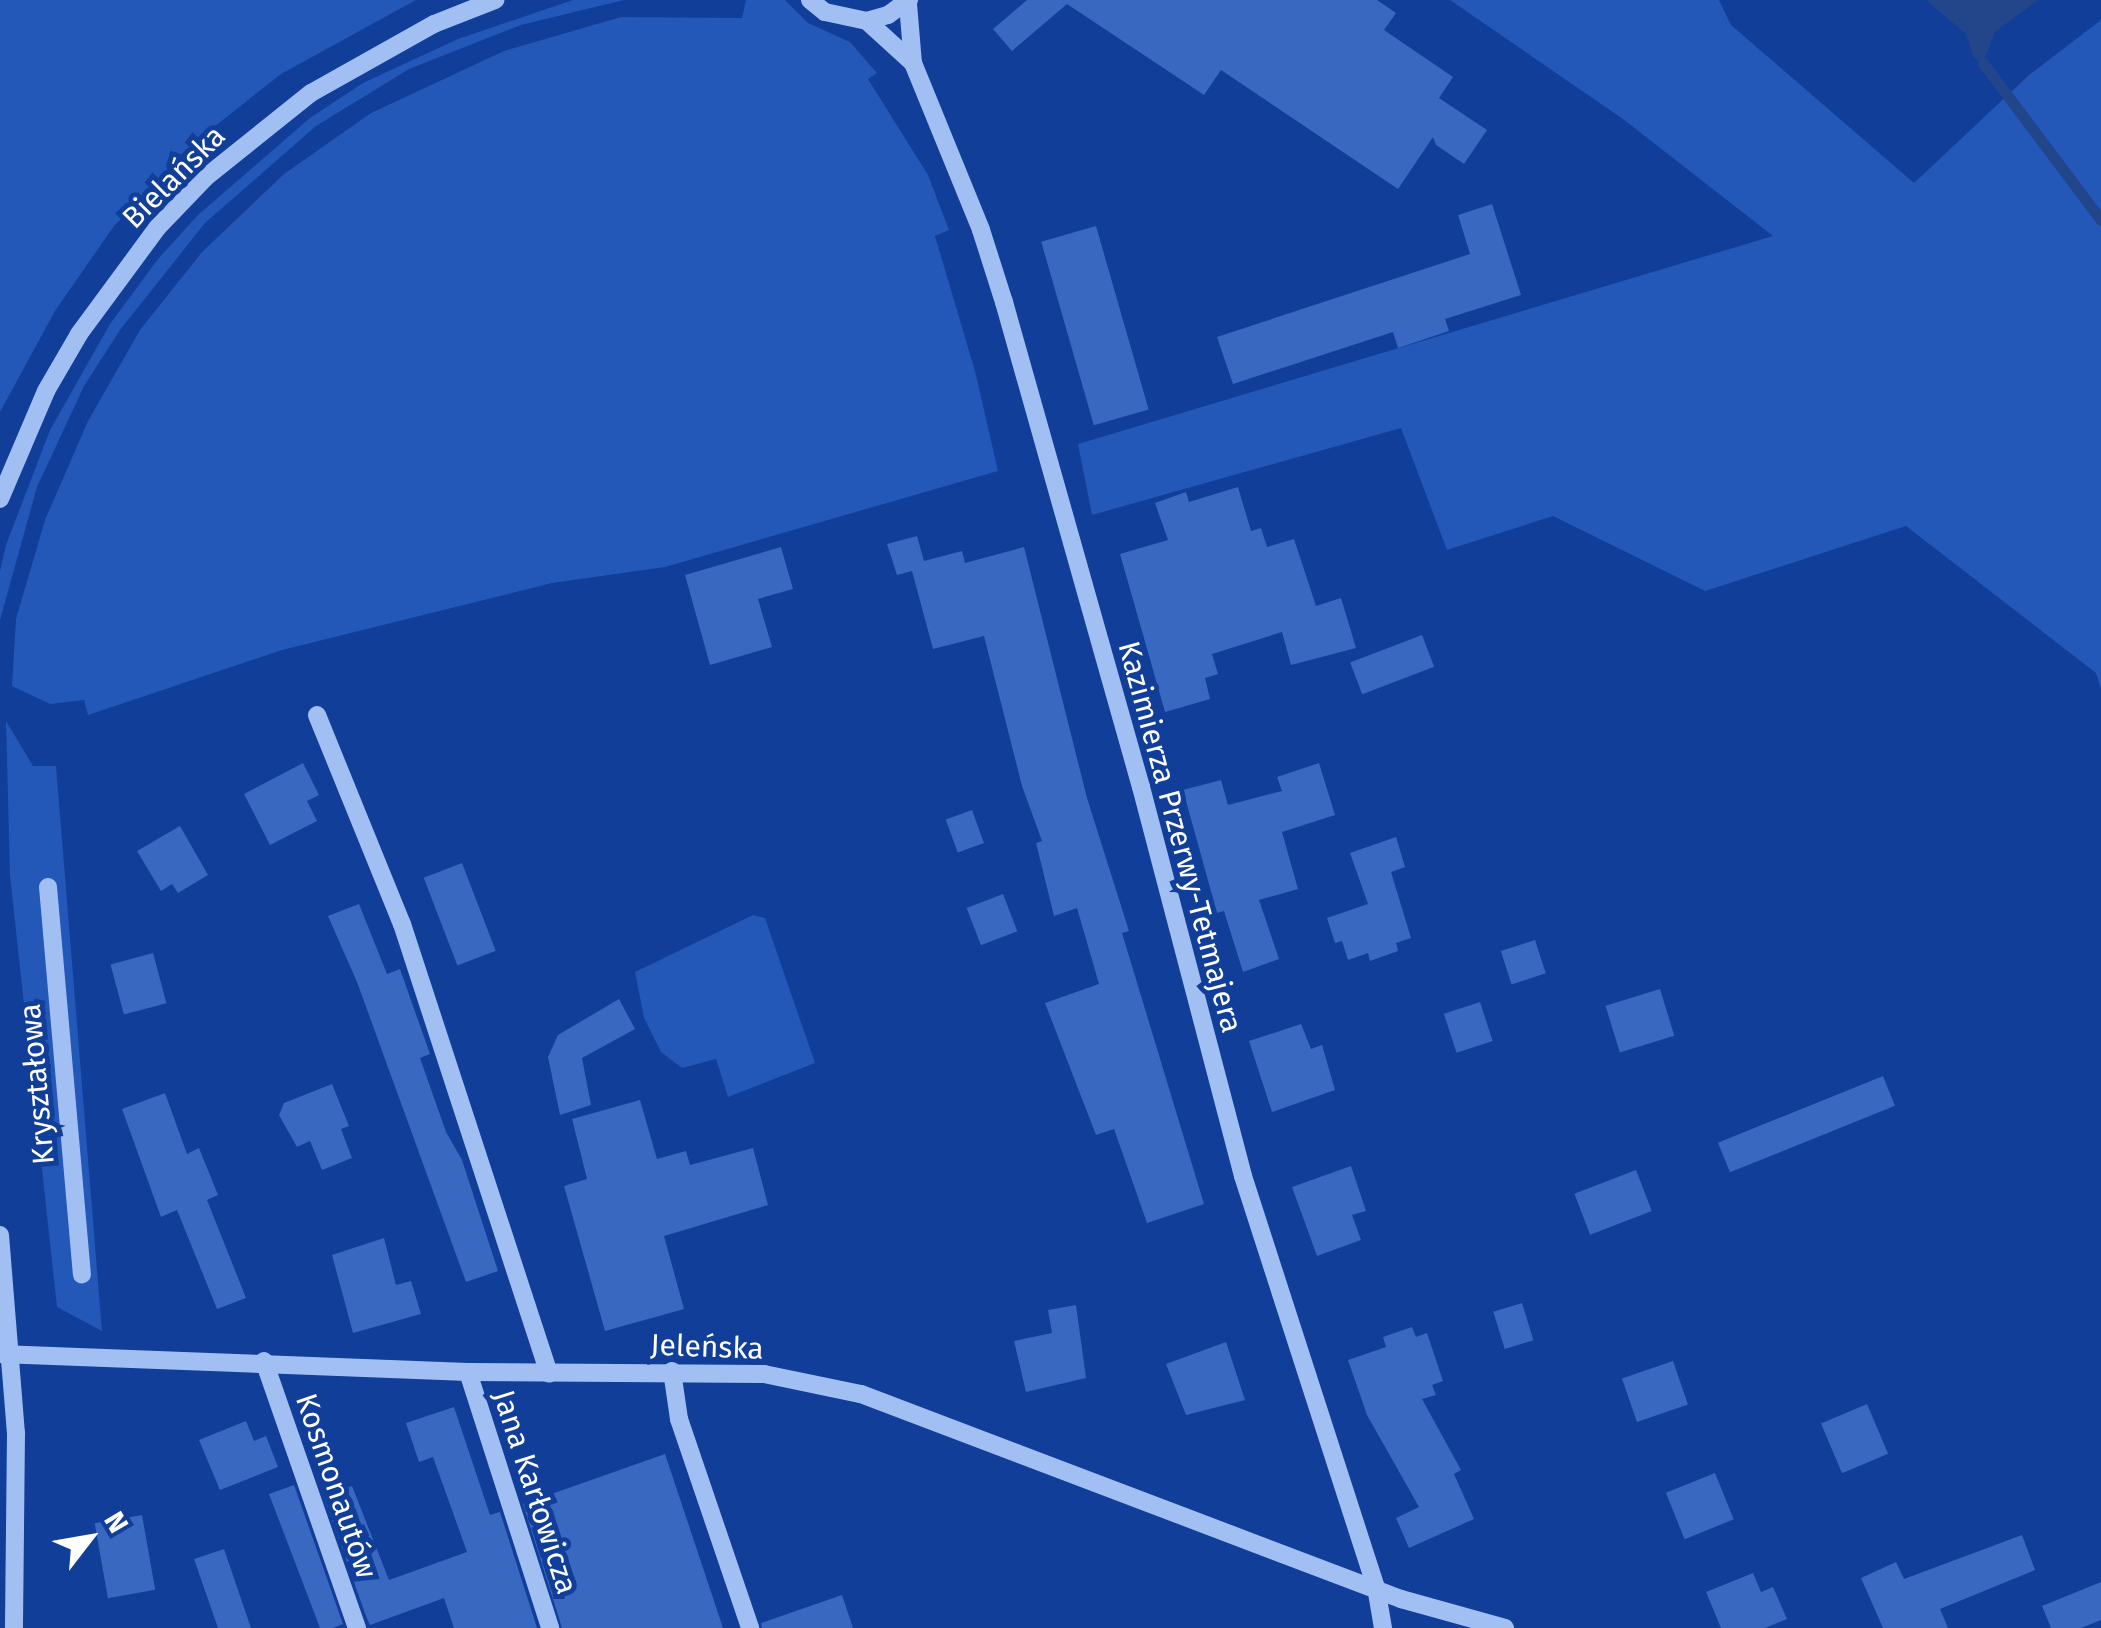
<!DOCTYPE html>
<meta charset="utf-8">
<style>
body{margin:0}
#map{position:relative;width:2101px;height:1628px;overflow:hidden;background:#103e99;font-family:"Fira Sans",sans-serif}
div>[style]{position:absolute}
.green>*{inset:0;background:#2357b8}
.water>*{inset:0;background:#23458a}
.stream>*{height:11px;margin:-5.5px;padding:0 5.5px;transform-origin:5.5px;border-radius:5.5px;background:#23458a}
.building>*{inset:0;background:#3968c1;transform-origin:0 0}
.minor>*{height:18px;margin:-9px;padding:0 9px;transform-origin:9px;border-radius:9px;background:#a2bff4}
span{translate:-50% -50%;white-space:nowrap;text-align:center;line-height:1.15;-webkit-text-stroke:10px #103e99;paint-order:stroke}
.street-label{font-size:30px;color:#fff}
.north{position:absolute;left:40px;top:1488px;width:100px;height:100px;-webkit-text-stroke:8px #103e99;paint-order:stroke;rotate:59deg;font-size:28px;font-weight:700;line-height:40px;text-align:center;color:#fff}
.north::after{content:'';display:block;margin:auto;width:35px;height:45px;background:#fff;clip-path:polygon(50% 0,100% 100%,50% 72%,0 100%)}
</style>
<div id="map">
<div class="green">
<i style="clip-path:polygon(0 0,416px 0,281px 74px,190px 146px,114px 226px,55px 311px,0 412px)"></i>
<i style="clip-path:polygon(573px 0,624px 0,521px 25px,409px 69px,316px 126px,205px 223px,120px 330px,84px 386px,37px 487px,0 620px,0 571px,6px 545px,50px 430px,110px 324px,158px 259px,198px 215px,310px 118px,363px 83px,458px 39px)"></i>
<i style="clip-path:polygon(746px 0,785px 0,808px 23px,850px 42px,877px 73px,868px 79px,928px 175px,949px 230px,935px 236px,975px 371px,998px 471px,665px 567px,552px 583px,282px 650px,88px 715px,84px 700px,50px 704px,12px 686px,16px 619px,45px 520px,88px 421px,140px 330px,202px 252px,284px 174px,371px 113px,504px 51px,621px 17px,742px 18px)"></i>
<i style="clip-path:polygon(1450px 0,1719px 0,1731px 25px,1914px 183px,2029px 75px,2101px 20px,2101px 689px,2096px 673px,1906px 526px,1705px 591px,1553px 516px,1447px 550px,1401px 428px,1092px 515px,1078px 444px,1773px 236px,1623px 119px)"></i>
<i style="clip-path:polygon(6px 721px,33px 766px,56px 766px,102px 1331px,57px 1307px,10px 876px)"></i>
<i style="clip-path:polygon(753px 915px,765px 918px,815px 1063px,728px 1097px,716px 1059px,682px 1068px,661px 1052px,644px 1018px,635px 972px)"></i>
</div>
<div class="water">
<i style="clip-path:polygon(1926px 0,2038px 0,1995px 32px,1983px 63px,1974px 58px,1966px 34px)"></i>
</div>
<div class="stream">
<i style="left:1983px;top:63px;width:196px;rotate:53.1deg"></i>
</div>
<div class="building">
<i style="clip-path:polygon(1027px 0,1377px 0,1396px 13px,1384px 30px,1453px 77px,1439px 98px,1487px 130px,1464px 164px,1436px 145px,1433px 137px,1398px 189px,1221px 70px,1204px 95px,1067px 4px,1012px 51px,993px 29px)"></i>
<i style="clip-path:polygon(1492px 204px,1521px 295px,1445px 319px,1449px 331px,1398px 348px,1393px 332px,1233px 384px,1217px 337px,1470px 254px,1458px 215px)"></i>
<i style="left:1096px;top:226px;width:191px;height:57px;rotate:74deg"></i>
<i style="clip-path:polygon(1238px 487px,1251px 531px,1261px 528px,1267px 547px,1294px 539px,1316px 606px,1341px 598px,1356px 648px,1291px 665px,1282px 632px,1212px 654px,1218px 674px,1205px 678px,1210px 699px,1165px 712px,1120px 554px,1168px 540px,1155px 503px,1186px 492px,1189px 502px)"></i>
<i style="clip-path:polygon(917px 536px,924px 561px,962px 551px,965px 563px,1024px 547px,1087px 798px,1129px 931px,1122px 933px,1204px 1204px,1147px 1223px,1114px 1129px,1096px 1135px,1045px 1003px,1099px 984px,1077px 908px,1054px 916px,1036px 843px,1042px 841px,1022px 786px,984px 636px,933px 649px,912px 571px,897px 575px,887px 544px)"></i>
<i style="clip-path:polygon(781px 547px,793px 589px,758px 599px,772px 647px,710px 665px,685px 575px)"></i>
<i style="left:1422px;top:635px;width:34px;height:77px;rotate:69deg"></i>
<i style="clip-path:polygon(303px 763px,319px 795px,307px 801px,317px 821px,270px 845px,244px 794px)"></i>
<i style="clip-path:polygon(1319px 763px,1335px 815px,1282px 832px,1298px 889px,1259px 900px,1279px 959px,1243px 972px,1224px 911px,1217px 913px,1183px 790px,1221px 780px,1228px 805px,1282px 791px,1277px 777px)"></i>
<i style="left:972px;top:810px;width:35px;height:28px;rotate:70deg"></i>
<i style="clip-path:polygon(180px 826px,208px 875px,178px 893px,172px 884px,161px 891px,137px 851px)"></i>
<i style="clip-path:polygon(1396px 837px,1405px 867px,1391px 872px,1411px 938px,1396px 943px,1398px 951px,1370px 961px,1368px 953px,1348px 960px,1342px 941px,1335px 943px,1327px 918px,1368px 904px,1350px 853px)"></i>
<i style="left:462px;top:863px;width:94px;height:41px;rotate:69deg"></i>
<i style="left:1003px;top:894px;width:40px;height:39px;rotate:69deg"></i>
<i style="clip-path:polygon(359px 904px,387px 974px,400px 969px,430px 1054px,420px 1058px,446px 1132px,462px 1160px,498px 1271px,466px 1282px,357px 982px,328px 916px)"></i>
<i style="left:1535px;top:940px;width:35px;height:36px;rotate:72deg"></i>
<i style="left:153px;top:953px;width:52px;height:44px;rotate:75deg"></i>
<i style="left:1660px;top:989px;width:49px;height:57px;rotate:73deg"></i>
<i style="clip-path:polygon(619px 999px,635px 1029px,582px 1058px,591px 1105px,560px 1115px,548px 1057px,558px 1035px)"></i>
<i style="left:1480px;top:1002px;width:41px;height:38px;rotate:72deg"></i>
<i style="clip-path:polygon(1301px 1024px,1311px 1049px,1322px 1045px,1335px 1090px,1272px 1112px,1249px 1041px)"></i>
<i style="left:1883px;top:1076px;width:32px;height:178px;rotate:68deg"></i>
<i style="clip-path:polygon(332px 1084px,349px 1126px,341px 1129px,352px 1158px,322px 1170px,310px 1141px,297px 1147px,279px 1115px,284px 1103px)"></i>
<i style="clip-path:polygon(165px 1093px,187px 1154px,199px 1148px,218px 1195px,207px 1200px,246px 1298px,217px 1309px,177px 1210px,161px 1217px,122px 1109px)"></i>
<i style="clip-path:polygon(640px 1100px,657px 1159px,686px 1151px,690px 1165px,753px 1148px,768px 1205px,664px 1236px,684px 1309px,605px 1331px,564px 1186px,587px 1179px,572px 1119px)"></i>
<i style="clip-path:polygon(1351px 1166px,1366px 1211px,1352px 1215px,1361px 1240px,1317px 1256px,1292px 1187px)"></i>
<i style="left:1636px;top:1170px;width:44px;height:66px;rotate:69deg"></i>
<i style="clip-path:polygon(384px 1238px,396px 1285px,411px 1281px,421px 1314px,353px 1333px,332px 1255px)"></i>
<i style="left:1522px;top:1303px;width:39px;height:30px;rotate:73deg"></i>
<i style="clip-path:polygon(1076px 1305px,1086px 1378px,1026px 1392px,1014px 1341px,1052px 1333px,1048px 1310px)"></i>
<i style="clip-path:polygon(1412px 1327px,1416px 1337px,1427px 1333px,1443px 1381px,1432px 1385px,1436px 1395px,1422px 1399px,1461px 1470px,1454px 1474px,1474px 1519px,1409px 1548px,1396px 1518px,1419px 1507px,1367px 1415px,1348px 1360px,1386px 1347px,1383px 1337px)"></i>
<i style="clip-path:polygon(1226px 1342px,1245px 1400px,1186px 1415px,1166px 1364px)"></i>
<i style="left:1673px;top:1361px;width:46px;height:54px;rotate:71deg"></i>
<i style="left:1867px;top:1404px;width:54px;height:50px;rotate:67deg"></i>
<i style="clip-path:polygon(454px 1407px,490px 1515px,500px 1512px,537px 1628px,454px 1628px,444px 1598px,370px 1625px,366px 1616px,324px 1497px,352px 1486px,389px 1580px,467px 1552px,433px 1457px,419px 1462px,406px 1423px)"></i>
<i style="clip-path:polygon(246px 1421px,254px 1441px,266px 1436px,278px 1467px,220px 1490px,199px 1440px)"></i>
<i style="clip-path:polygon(665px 1454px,723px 1628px,562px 1628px,523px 1504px)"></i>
<i style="left:1715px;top:1473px;width:50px;height:53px;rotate:68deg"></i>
<i style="clip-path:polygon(294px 1485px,343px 1624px,333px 1628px,320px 1628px,269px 1494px)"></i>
<i style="left:142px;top:1515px;width:76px;height:48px;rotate:80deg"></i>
<i style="clip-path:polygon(2022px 1535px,2035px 1570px,1940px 1609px,1948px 1628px,1883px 1628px,1861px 1578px,1896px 1562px,1904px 1579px)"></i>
<i style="clip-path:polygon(224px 1549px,251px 1628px,218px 1628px,194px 1559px)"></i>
<i style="clip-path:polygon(1753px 1573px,1761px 1592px,1773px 1587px,1787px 1619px,1765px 1628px,1721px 1628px,1706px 1592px)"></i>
<i style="clip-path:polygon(2101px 1582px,2101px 1620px,2081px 1628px,2051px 1628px,2042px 1606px)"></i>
<i style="clip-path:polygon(842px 1595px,853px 1628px,762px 1628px,761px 1623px)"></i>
</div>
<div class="minor">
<i style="left:810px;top:0;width:19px;rotate:39deg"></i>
<i style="left:825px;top:12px;width:43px;rotate:12.1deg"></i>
<i style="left:867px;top:21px;width:22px;rotate:-16deg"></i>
<i style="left:888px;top:15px;width:26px;rotate:-36deg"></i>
<i style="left:908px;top:4px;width:59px;rotate:85.2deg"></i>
<i style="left:913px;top:63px;width:180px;rotate:67.8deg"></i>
<i style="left:981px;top:230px;width:76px;rotate:72.3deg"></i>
<i style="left:1004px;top:302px;width:504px;rotate:74.23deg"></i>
<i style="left:1141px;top:787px;width:402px;rotate:75.3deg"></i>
<i style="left:1243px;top:1176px;width:432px;rotate:72.1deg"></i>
<i style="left:1376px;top:1587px;width:42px;rotate:80.3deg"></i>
<i style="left:867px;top:21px;width:62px;rotate:42.4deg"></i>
<i style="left:0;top:499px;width:117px;rotate:-66.9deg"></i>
<i style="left:46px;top:391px;width:66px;rotate:-59.9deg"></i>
<i style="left:79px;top:334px;width:133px;rotate:-53.6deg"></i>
<i style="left:158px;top:227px;width:69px;rotate:-46.2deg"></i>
<i style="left:206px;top:177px;width:134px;rotate:-38.7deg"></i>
<i style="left:311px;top:93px;width:141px;rotate:-29.3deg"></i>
<i style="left:434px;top:24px;width:66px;rotate:-21.5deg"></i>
<i style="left:317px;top:715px;width:226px;rotate:67.9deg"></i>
<i style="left:402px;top:924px;width:473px;rotate:71.9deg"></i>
<i style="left:48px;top:887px;width:389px;rotate:85deg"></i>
<i style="left:0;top:1235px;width:199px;rotate:85.4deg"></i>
<i style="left:16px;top:1433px;width:195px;rotate:90.6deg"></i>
<i style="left:0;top:1354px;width:468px;rotate:2.2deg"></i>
<i style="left:468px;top:1372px;width:296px;rotate:0.4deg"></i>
<i style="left:764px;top:1374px;width:99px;rotate:11.7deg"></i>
<i style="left:861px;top:1394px;width:578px;rotate:20.79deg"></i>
<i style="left:1401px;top:1599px;width:108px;rotate:15.6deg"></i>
<i style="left:264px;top:1361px;width:283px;rotate:70.8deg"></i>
<i style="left:672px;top:1371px;width:49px;rotate:81.7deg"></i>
<i style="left:679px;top:1419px;width:221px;rotate:71.2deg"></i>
<i style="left:468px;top:1372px;width:269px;rotate:72.2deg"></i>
</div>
<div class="street-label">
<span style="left:174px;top:177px;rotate:-45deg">Bielańska</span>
<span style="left:1180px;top:837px;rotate:75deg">Kazimierza Przerwy-Tetmajera</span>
<span style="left:37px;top:1084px;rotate:-95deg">Kryształowa</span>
<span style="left:707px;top:1347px;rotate:2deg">Jeleńska</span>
<span style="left:336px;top:1486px;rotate:71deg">Kosmonautów</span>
<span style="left:535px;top:1492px;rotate:72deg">Jana Karłowicza</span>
</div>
<div class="north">N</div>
</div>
